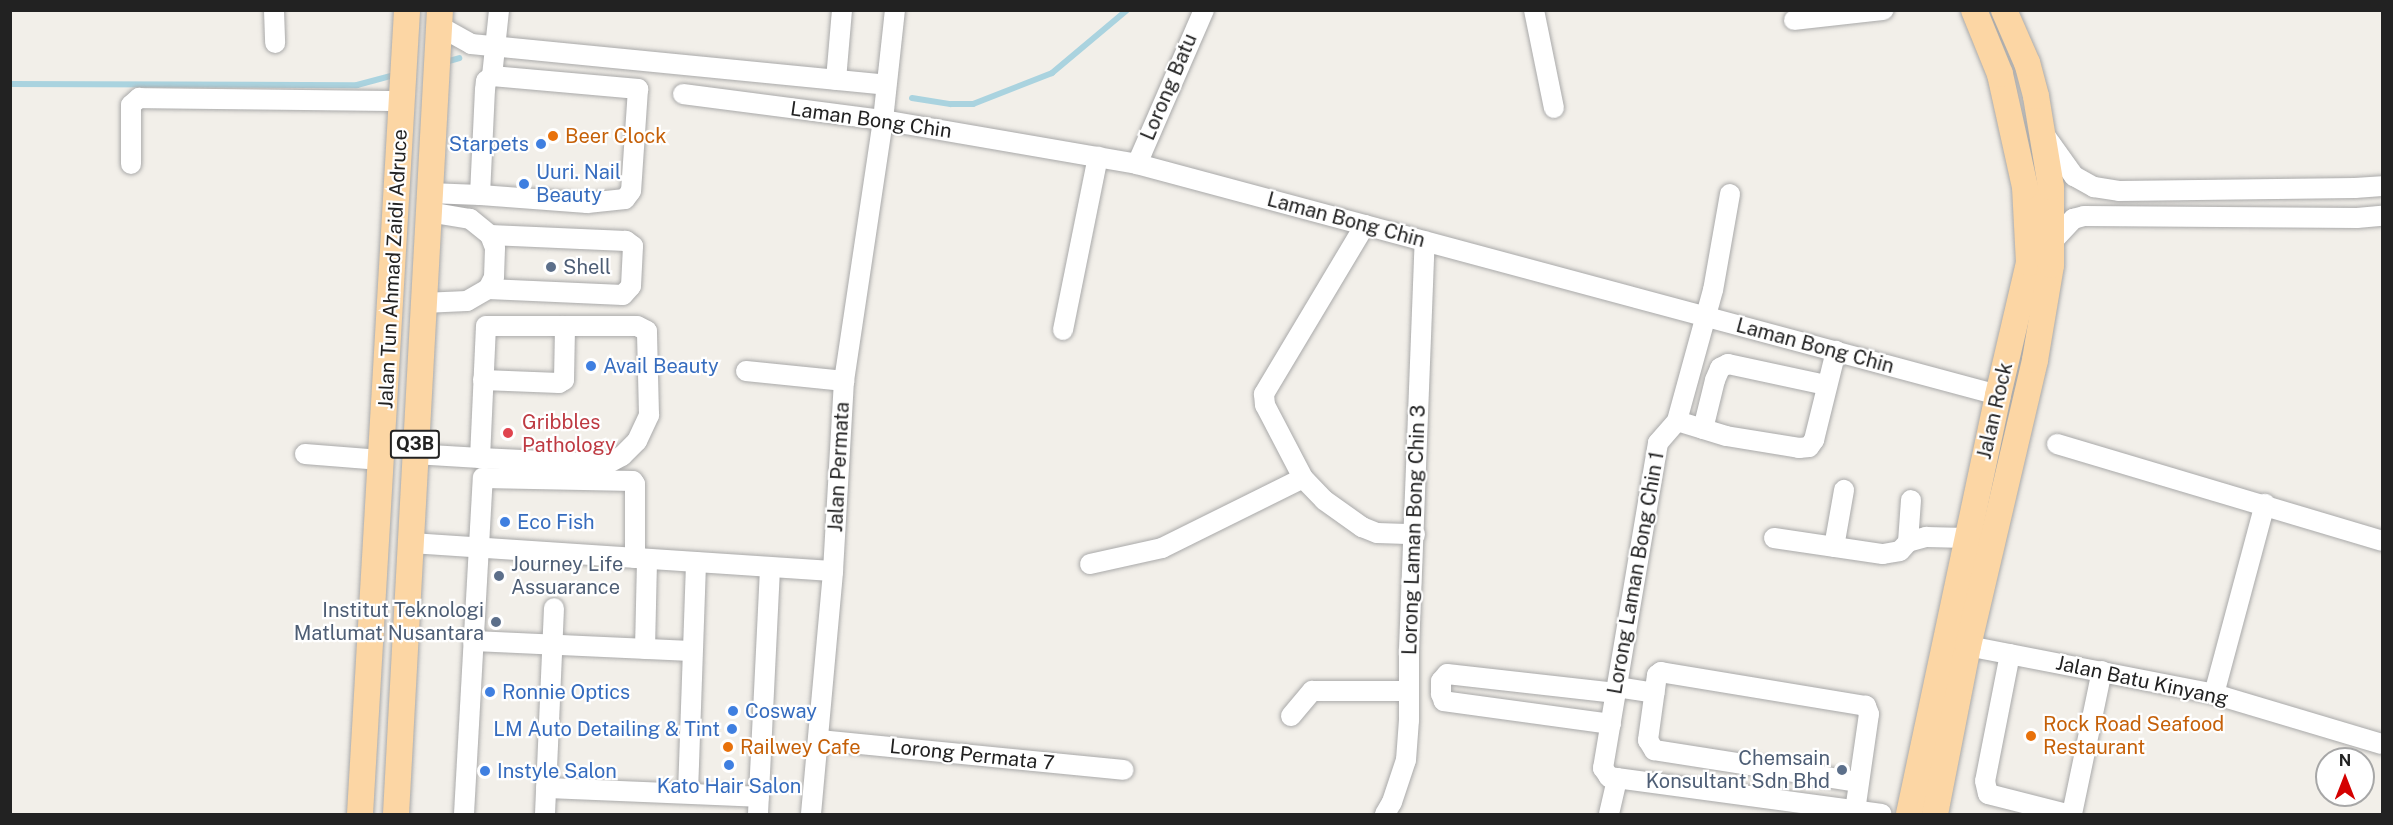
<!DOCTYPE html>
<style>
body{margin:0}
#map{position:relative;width:2393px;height:825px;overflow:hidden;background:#f2efe9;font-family:"Public Sans",sans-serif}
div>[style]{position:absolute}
.stream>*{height:6px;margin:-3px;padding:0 3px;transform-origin:3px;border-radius:3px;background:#aad3df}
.roads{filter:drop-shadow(0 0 2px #a9a9a9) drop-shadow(0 0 2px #a9a9a9)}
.minor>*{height:20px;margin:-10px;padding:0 10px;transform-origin:10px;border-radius:10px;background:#fff}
.major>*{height:26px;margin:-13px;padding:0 13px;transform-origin:13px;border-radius:13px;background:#fcd6a4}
.dots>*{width:16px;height:16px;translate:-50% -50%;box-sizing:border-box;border:3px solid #fff;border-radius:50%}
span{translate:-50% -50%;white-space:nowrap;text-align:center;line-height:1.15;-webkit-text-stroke:4.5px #fff;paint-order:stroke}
.shield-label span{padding:2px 4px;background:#fff;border:2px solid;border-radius:4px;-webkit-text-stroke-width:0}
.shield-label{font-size:18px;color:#222;font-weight:700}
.street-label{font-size:20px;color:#222}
.food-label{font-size:20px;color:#c56008}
.left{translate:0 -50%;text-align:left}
.shop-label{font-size:20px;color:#366cbe}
.right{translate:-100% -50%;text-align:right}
.service-label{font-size:20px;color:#4e5e75}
.health-label{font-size:20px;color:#be3a42}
.frame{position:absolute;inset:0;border:12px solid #222;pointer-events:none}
.north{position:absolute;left:2315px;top:747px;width:60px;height:60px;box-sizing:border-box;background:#fff;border:2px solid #a7a7a7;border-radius:50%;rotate:0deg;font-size:16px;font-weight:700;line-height:24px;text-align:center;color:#222}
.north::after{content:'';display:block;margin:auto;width:21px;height:27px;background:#d40000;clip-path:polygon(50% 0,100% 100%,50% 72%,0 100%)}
</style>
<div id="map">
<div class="stream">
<i style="left:442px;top:63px;width:18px;rotate:-16deg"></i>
<i style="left:10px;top:84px;width:347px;rotate:0.2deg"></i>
<i style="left:357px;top:85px;width:42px;rotate:-15deg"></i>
<i style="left:912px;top:98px;width:39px;rotate:9deg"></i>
<i style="left:951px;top:104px;width:22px"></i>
<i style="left:973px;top:104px;width:85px;rotate:-21.4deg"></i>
<i style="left:1052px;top:73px;width:98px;rotate:-40deg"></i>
</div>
<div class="roads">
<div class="minor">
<i style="left:274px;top:10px;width:33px;rotate:88deg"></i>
<i style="left:1534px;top:10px;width:100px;rotate:78.5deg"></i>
<i style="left:1794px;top:20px;width:90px;rotate:-6.4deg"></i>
<i style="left:439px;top:26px;width:37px;rotate:29deg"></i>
<i style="left:471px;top:44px;width:417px;rotate:5.6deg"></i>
<i style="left:492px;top:76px;width:147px;rotate:5.1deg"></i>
<i style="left:638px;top:89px;width:102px;rotate:93.9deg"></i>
<i style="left:631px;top:191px;width:10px;rotate:127deg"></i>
<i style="left:625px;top:199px;width:38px;rotate:174deg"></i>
<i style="left:587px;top:203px;width:107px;rotate:-175.7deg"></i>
<i style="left:480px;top:195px;width:105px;rotate:-87.3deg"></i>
<i style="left:485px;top:90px;width:9px;rotate:-84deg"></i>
<i style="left:486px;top:81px;width:8px;rotate:-40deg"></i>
<i style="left:492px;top:76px;width:66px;rotate:-83.9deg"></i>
<i style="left:836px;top:80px;width:70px;rotate:-85.1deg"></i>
<i style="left:683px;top:94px;width:202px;rotate:7.4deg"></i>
<i style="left:883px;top:120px;width:258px;rotate:9.8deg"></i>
<i style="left:1137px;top:164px;width:891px;rotate:15.02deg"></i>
<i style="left:2044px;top:134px;width:52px;rotate:54.5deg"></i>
<i style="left:2074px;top:176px;width:23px;rotate:29deg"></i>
<i style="left:2094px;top:187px;width:25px;rotate:9deg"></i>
<i style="left:2119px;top:191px;width:236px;rotate:-0.7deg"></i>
<i style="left:2355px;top:188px;width:27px;rotate:-4deg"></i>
<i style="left:131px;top:164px;width:59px;rotate:-90deg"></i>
<i style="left:131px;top:105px;width:11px;rotate:-41deg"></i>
<i style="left:139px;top:98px;width:263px;rotate:0.7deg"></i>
<i style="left:1137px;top:164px;width:168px;rotate:-66.5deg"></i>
<i style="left:429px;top:193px;width:51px;rotate:2.2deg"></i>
<i style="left:1730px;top:194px;width:97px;rotate:100deg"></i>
<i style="left:1713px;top:290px;width:136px;rotate:105.4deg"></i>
<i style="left:1677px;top:421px;width:29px;rotate:131deg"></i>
<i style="left:1658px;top:443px;width:330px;rotate:99.6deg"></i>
<i style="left:1603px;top:768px;width:11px;rotate:56deg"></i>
<i style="left:1609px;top:777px;width:275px;rotate:7.7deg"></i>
<i style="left:1365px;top:225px;width:197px;rotate:120.9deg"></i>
<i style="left:1264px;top:394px;width:11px;rotate:85deg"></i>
<i style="left:1265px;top:405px;width:82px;rotate:62.5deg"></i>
<i style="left:1303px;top:478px;width:30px;rotate:46deg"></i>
<i style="left:1324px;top:500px;width:47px;rotate:35.4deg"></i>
<i style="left:1362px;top:527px;width:16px;rotate:22deg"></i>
<i style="left:1377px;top:533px;width:38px;rotate:2deg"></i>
<i style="left:2051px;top:243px;width:33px;rotate:-47deg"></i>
<i style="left:2073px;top:219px;width:11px;rotate:-15deg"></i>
<i style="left:2084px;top:216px;width:273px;rotate:0.4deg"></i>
<i style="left:2357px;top:218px;width:25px;rotate:-5deg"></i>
<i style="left:488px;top:289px;width:135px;rotate:2.5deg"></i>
<i style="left:623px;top:295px;width:12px;rotate:-48deg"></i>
<i style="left:631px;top:286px;width:40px;rotate:-87.1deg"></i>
<i style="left:633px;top:246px;width:9px;rotate:-144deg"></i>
<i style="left:626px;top:241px;width:136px;rotate:-177.5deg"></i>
<i style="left:423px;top:303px;width:44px;rotate:-2.6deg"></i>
<i style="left:467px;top:301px;width:24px;rotate:-30deg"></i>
<i style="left:488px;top:289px;width:13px;rotate:-63deg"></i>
<i style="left:494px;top:277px;width:29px;rotate:-88deg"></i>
<i style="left:495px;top:248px;width:14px;rotate:-111deg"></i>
<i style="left:490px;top:235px;width:26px;rotate:-141deg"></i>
<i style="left:470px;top:219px;width:43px;rotate:-170.5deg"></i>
<i style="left:1063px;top:330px;width:177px;rotate:-78.6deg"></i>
<i style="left:746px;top:371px;width:99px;rotate:5.8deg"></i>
<i style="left:483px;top:380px;width:76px;rotate:2.3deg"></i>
<i style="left:559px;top:383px;width:6px;rotate:-31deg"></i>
<i style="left:564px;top:380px;width:54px;rotate:-88.9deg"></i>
<i style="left:1677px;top:421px;width:51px;rotate:17deg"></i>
<i style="left:1726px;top:436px;width:74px;rotate:9.3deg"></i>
<i style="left:1799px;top:448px;width:10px;rotate:-6deg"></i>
<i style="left:1809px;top:447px;width:9px;rotate:-54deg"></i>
<i style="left:1814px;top:440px;width:92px;rotate:-76.1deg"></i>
<i style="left:1703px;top:429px;width:50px;rotate:-76.2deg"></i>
<i style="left:1715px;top:380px;width:13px;rotate:-67deg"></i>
<i style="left:1720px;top:368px;width:9px;rotate:-27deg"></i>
<i style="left:1728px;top:364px;width:100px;rotate:12.1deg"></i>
<i style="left:2057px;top:444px;width:339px;rotate:16.6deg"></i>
<i style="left:305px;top:454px;width:76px;rotate:4.5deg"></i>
<i style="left:414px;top:454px;width:66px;rotate:3.5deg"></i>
<i style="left:480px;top:458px;width:127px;rotate:2.7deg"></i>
<i style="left:607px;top:464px;width:17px;rotate:-28deg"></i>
<i style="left:622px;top:456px;width:21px;rotate:-45deg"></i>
<i style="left:637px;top:441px;width:29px;rotate:-65deg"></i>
<i style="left:649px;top:415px;width:84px;rotate:-91.4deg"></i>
<i style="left:647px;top:331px;width:11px;rotate:-153deg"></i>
<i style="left:637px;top:326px;width:151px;rotate:180deg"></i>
<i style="left:486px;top:326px;width:132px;rotate:92.6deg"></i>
<i style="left:1774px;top:538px;width:110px;rotate:8.4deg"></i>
<i style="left:1883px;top:554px;width:17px;rotate:-10deg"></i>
<i style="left:1900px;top:551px;width:12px;rotate:-48deg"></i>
<i style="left:1908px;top:542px;width:19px;rotate:-16deg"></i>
<i style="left:1926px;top:537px;width:41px;rotate:1.4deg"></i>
<i style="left:1908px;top:542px;width:42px;rotate:-85.9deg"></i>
<i style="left:410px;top:543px;width:424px;rotate:3.8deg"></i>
<i style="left:1834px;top:547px;width:58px;rotate:-80deg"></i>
<i style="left:1090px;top:564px;width:74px;rotate:-12.5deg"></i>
<i style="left:1162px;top:548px;width:157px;rotate:-26.4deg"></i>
<i style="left:473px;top:641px;width:219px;rotate:2.6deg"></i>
<i style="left:1968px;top:646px;width:251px;rotate:11deg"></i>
<i style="left:2214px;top:694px;width:175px;rotate:16.6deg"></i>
<i style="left:645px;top:649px;width:90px;rotate:-88.7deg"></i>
<i style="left:2010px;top:654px;width:129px;rotate:101.1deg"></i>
<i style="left:1985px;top:781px;width:13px;rotate:77deg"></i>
<i style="left:1988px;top:794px;width:81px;rotate:14.2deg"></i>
<i style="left:1617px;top:687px;width:38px;rotate:9deg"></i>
<i style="left:2214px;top:694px;width:197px;rotate:-75deg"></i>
<i style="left:1291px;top:716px;width:33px;rotate:-50deg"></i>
<i style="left:1312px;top:691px;width:96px"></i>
<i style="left:1611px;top:724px;width:169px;rotate:-172.2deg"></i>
<i style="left:1444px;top:701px;width:8px;rotate:-113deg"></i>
<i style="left:1441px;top:694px;width:13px;rotate:-90deg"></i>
<i style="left:1441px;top:681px;width:9px;rotate:-49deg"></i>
<i style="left:1447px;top:674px;width:170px;rotate:6.4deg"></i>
<i style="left:819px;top:740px;width:306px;rotate:5.6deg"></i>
<i style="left:546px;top:788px;width:213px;rotate:2.4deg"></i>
<i style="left:688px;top:793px;width:231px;rotate:-88deg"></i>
<i style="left:1855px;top:811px;width:98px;rotate:-81.8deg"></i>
<i style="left:1869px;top:714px;width:9px;rotate:-111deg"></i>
<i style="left:1866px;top:706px;width:208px;rotate:-170.6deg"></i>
<i style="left:1661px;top:672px;width:5px;rotate:143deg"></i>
<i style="left:1657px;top:675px;width:66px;rotate:97.9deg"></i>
<i style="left:1648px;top:740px;width:12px;rotate:59deg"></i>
<i style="left:1654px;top:750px;width:207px;rotate:8.9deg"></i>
<i style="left:464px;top:814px;width:337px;rotate:-86.8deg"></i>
<i style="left:483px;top:478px;width:150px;rotate:1.1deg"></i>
<i style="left:633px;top:481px;width:4px;rotate:56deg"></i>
<i style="left:635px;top:484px;width:74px;rotate:90deg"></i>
<i style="left:545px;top:814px;width:206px;rotate:-87.5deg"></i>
<i style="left:758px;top:814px;width:247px;rotate:-87.2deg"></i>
<i style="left:811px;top:814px;width:244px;rotate:-84.8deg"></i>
<i style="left:833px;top:571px;width:190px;rotate:-86.7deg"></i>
<i style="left:844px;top:381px;width:264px;rotate:-81.5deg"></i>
<i style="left:883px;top:120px;width:111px;rotate:-83.8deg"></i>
<i style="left:1385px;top:814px;width:14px;rotate:-60deg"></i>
<i style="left:1392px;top:802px;width:44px;rotate:-71.6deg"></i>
<i style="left:1406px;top:760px;width:40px;rotate:-85.7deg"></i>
<i style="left:1409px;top:720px;width:71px;rotate:-90deg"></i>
<i style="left:1409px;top:649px;width:408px;rotate:-87.8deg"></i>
<i style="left:1609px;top:814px;width:37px;rotate:-77deg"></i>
<i style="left:2072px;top:814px;width:146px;rotate:-78.2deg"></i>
</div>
<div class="major">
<i style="left:360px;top:814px;width:805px;rotate:-86.65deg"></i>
<i style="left:396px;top:814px;width:805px;rotate:-86.87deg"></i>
<i style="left:1909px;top:814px;width:428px;rotate:-78deg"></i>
<i style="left:1998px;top:395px;width:136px;rotate:-76.8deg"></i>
<i style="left:2029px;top:263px;width:76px;rotate:-93deg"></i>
<i style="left:2025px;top:187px;width:116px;rotate:-102.5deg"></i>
<i style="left:2000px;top:74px;width:69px;rotate:-112.1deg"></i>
<i style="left:1935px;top:814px;width:171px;rotate:-78.9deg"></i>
<i style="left:1968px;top:646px;width:294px;rotate:-76.8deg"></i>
<i style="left:2035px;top:360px;width:96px;rotate:-80.4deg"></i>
<i style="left:2051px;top:265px;width:78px;rotate:-90deg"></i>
<i style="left:2051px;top:187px;width:92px;rotate:-99.4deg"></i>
<i style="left:2036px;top:96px;width:34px;rotate:-105deg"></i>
<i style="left:2027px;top:63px;width:58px;rotate:-113.5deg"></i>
</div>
</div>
<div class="dots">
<i style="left:553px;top:136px;background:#e8710a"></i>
<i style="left:541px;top:144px;background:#3f7fe0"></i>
<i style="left:524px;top:184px;background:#3f7fe0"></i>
<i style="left:551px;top:267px;background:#5c6f8a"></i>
<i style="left:591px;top:366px;background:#3f7fe0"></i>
<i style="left:508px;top:433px;background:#e0444e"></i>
<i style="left:505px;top:522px;background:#3f7fe0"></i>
<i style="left:499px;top:576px;background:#5c6f8a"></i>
<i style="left:496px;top:622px;background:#5c6f8a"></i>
<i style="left:490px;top:692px;background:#3f7fe0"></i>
<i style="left:733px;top:711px;background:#3f7fe0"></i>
<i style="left:732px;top:729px;background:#3f7fe0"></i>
<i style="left:2031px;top:736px;background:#e8710a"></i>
<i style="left:728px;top:747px;background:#e8710a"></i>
<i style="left:729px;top:765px;background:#3f7fe0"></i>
<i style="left:1842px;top:770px;background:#5c6f8a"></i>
<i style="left:485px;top:771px;background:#3f7fe0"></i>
</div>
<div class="shield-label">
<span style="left:415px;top:444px">Q3B</span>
</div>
<div class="street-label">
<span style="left:1169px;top:87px;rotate:-67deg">Lorong Batu</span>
<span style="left:871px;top:120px;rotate:8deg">Laman Bong Chin</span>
<span style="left:1346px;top:220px;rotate:15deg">Laman Bong Chin</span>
<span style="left:393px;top:269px;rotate:-87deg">Jalan Tun Ahmad Zaidi Adruce</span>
<span style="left:1815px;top:346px;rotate:15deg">Laman Bong Chin</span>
<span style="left:1995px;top:411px;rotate:-77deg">Jalan Rock</span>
<span style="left:839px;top:467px;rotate:-87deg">Jalan Permata</span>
<span style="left:1414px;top:530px;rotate:-88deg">Lorong Laman Bong Chin 3</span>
<span style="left:1636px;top:573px;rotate:-80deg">Lorong Laman Bong Chin 1</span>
<span style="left:2142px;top:681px;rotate:12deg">Jalan Batu Kinyang</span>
<span style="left:972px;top:755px;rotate:6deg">Lorong Permata 7</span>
</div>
<div class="food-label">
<span class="left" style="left:565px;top:136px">Beer Clock</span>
<span class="left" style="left:2043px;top:736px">Rock Road Seafood<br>Restaurant</span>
<span class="left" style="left:740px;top:747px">Railwey Cafe</span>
</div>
<div class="shop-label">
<span class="right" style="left:529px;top:144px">Starpets</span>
<span class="left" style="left:536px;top:184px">Uuri. Nail<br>Beauty</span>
<span class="left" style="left:603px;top:366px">Avail Beauty</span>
<span class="left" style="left:517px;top:522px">Eco Fish</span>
<span class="left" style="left:502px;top:692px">Ronnie Optics</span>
<span class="left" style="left:745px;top:711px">Cosway</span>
<span class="right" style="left:720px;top:729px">LM Auto Detailing &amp; Tint</span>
<span class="left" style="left:497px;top:771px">Instyle Salon</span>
<span style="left:729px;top:786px">Kato Hair Salon</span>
</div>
<div class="service-label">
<span class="left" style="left:563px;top:267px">Shell</span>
<span class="left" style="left:511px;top:576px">Journey Life<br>Assuarance</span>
<span class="right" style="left:484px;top:622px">Institut Teknologi<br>Matlumat Nusantara</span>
<span class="right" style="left:1830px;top:770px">Chemsain<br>Konsultant Sdn Bhd</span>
</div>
<div class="health-label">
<span class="left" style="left:522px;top:434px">Gribbles<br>Pathology</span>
</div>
<div class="frame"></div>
<div class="north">N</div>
</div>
